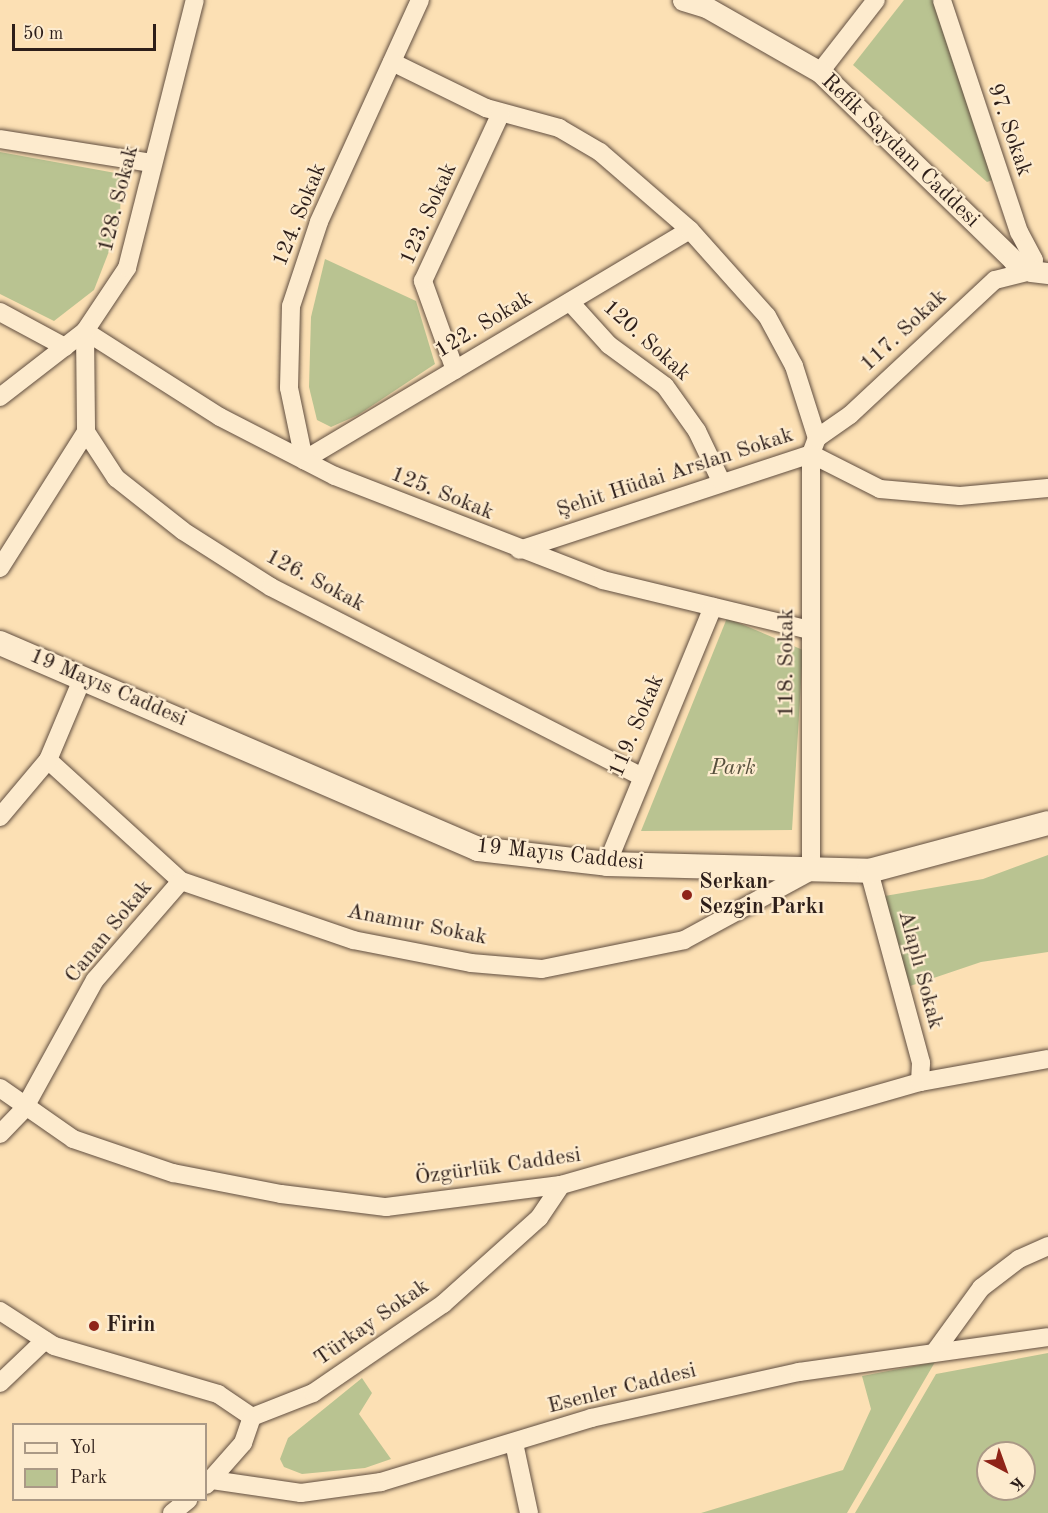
<!DOCTYPE html>
<meta charset="utf-8">
<style>
body{margin:0}
#map{position:relative;width:1048px;height:1513px;overflow:hidden;background:#fce0b4;font-family:"Old Standard TT",serif}
div>[style]{position:absolute}
.green>*{inset:0;background:#b9c391}
.roads{filter:drop-shadow(0 0 2px #614e40) drop-shadow(0 0 2px #614e40)}
.minor>*{height:18px;margin:-9px;padding:0 9px;transform-origin:9px;border-radius:9px;background:#fdebce}
.tertiary>*{height:21px;margin:-10.5px;padding:0 10.5px;transform-origin:10.5px;border-radius:10.5px;background:#fdebce}
.secondary>*{height:24px;margin:-12px;padding:0 12px;transform-origin:12px;border-radius:12px;background:#fdebce}
.dots>*{width:16px;height:16px;translate:-50% -50%;box-sizing:border-box;border:3px solid #fdebce;border-radius:50%}
span{translate:-50% -50%;white-space:nowrap;text-align:center;line-height:1.15;-webkit-text-stroke:4.5px #fdebce;paint-order:stroke}
.street-label{font-size:22px;color:#2d1e19}
.park-label{font-size:22px;color:#57503d;font-style:italic}
.poi-label{font-size:22px;color:#2d1e19;font-weight:700}
.left{translate:0 -50%;text-align:left}
.legend{position:absolute;left:12px;top:1423px;width:195px;height:78px;box-sizing:border-box;background:#fdebce;border:2px solid #aa9986;margin:0;padding:8px 10px;list-style:none;font-size:18px;color:#2d1e19}
.legend li{display:flex;align-items:center;gap:12px;height:30px}
.legend b{width:30px;border:2px solid #aa9986}
.north{position:absolute;left:976px;top:1441px;width:60px;height:60px;box-sizing:border-box;background:#fdebce;border:2px solid #aa9986;border-radius:50%;rotate:139deg;font-size:16px;font-weight:700;line-height:24px;text-align:center;color:#2d1e19}
.north::after{content:'';display:block;margin:auto;width:21px;height:27px;background:#8f2418;clip-path:polygon(50% 0,100% 100%,50% 72%,0 100%)}
.scale{position:absolute;left:12px;top:24px;width:144px;height:27px;box-sizing:border-box;border:3px solid #2d1e19;border-top:0;padding-left:8px;font-size:18px;line-height:21px;white-space:nowrap;color:#2d1e19;-webkit-text-stroke:4px #fdebce;paint-order:stroke}
</style>
<div id="map">
<div class="green">
<i style="clip-path:polygon(904px 0,952px 0,1001px 177px,987px 182px,853px 65px)"></i>
<i style="clip-path:polygon(0 152px,121px 174px,120px 223px,94px 290px,54px 321px,0 294px)"></i>
<i style="clip-path:polygon(325px 259px,416px 301px,435px 364px,358px 415px,331px 427px,317px 420px,309px 387px,311px 317px)"></i>
<i style="clip-path:polygon(727px 618px,803px 650px,792px 830px,641px 831px)"></i>
<i style="clip-path:polygon(1048px 855px,1048px 952px,981px 962px,910px 986px,879px 897px,983px 879px)"></i>
<i style="clip-path:polygon(evenodd,1048px 1353px,1048px 1513px,855px 1513px,936px 1374px,1048px 1353px,988px 1453px,1024px 1453px,1024px 1489px,988px 1489px,988px 1453px)"></i>
<i style="clip-path:polygon(935px 1362px,847px 1513px,701px 1513px,843px 1470px,871px 1409px,862px 1376px)"></i>
<i style="clip-path:polygon(362px 1378px,372px 1393px,359px 1414px,391px 1459px,365px 1468px,302px 1474px,284px 1467px,280px 1459px,288px 1438px)"></i>
</div>
<div class="roads">
<div class="minor">
<i style="left:420px;top:0;width:244px;rotate:114.5deg"></i>
<i style="left:319px;top:222px;width:89px;rotate:108.4deg"></i>
<i style="left:291px;top:306px;width:82px;rotate:91.4deg"></i>
<i style="left:289px;top:388px;width:74px;rotate:78.2deg"></i>
<i style="left:304px;top:460px;width:449px;rotate:-30.8deg"></i>
<i style="left:392px;top:62px;width:105px;rotate:26.1deg"></i>
<i style="left:486px;top:108px;width:76px;rotate:15.3deg"></i>
<i style="left:559px;top:128px;width:48px;rotate:30.3deg"></i>
<i style="left:600px;top:152px;width:119px;rotate:40.9deg"></i>
<i style="left:690px;top:230px;width:115px;rotate:48.2deg"></i>
<i style="left:767px;top:316px;width:57px;rotate:61.6deg"></i>
<i style="left:794px;top:366px;width:76px;rotate:72.3deg"></i>
<i style="left:817px;top:438px;width:17px;rotate:111deg"></i>
<i style="left:811px;top:454px;width:307px;rotate:161.8deg"></i>
<i style="left:820px;top:72px;width:91px;rotate:-52.1deg"></i>
<i style="left:0;top:139px;width:154px;rotate:9deg"></i>
<i style="left:570px;top:302px;width:58px;rotate:47.8deg"></i>
<i style="left:609px;top:345px;width:69px;rotate:36.2deg"></i>
<i style="left:665px;top:386px;width:55px;rotate:54.6deg"></i>
<i style="left:697px;top:431px;width:55px;rotate:64.4deg"></i>
<i style="left:0;top:312px;width:74px;rotate:28.3deg"></i>
<i style="left:85px;top:331px;width:160px;rotate:32.5deg"></i>
<i style="left:220px;top:417px;width:129px;rotate:27.2deg"></i>
<i style="left:335px;top:476px;width:287px;rotate:21.2deg"></i>
<i style="left:603px;top:580px;width:213px;rotate:13.6deg"></i>
<i style="left:85px;top:331px;width:101px;rotate:89.4deg"></i>
<i style="left:86px;top:432px;width:55px;rotate:56.9deg"></i>
<i style="left:116px;top:478px;width:85px;rotate:38.3deg"></i>
<i style="left:183px;top:531px;width:104px;rotate:32.5deg"></i>
<i style="left:271px;top:587px;width:417px;rotate:27.1deg"></i>
<i style="left:455px;top:370px;width:95px;rotate:-109.8deg"></i>
<i style="left:423px;top:281px;width:185px;rotate:-65.1deg"></i>
<i style="left:0;top:397px;width:108px;rotate:-37.8deg"></i>
<i style="left:85px;top:331px;width:76px;rotate:-56.3deg"></i>
<i style="left:127px;top:268px;width:276px;rotate:-75.8deg"></i>
<i style="left:817px;top:438px;width:40px;rotate:-34.9deg"></i>
<i style="left:850px;top:415px;width:198px;rotate:-43deg"></i>
<i style="left:995px;top:280px;width:37px;rotate:-14deg"></i>
<i style="left:1031px;top:271px;width:11px;rotate:-75deg"></i>
<i style="left:1034px;top:260px;width:32px;rotate:-118deg"></i>
<i style="left:1019px;top:232px;width:244px;rotate:-108.4deg"></i>
<i style="left:811px;top:454px;width:77px;rotate:26.9deg"></i>
<i style="left:880px;top:489px;width:80px;rotate:5deg"></i>
<i style="left:960px;top:496px;width:88px;rotate:-5.2deg"></i>
<i style="left:0;top:568px;width:161px;rotate:-57.7deg"></i>
<i style="left:48px;top:760px;width:180px;rotate:42.3deg"></i>
<i style="left:181px;top:881px;width:182px;rotate:18.9deg"></i>
<i style="left:353px;top:940px;width:120px;rotate:11deg"></i>
<i style="left:471px;top:963px;width:71px;rotate:4.8deg"></i>
<i style="left:542px;top:969px;width:145px;rotate:-11.5deg"></i>
<i style="left:684px;top:940px;width:145px;rotate:-28.5deg"></i>
<i style="left:811px;top:871px;width:417px;rotate:-90deg"></i>
<i style="left:0;top:817px;width:75px;rotate:-49.9deg"></i>
<i style="left:48px;top:760px;width:90px;rotate:-67.1deg"></i>
<i style="left:607px;top:864px;width:278px;rotate:-67.6deg"></i>
<i style="left:869px;top:871px;width:199px;rotate:74.8deg"></i>
<i style="left:921px;top:1063px;width:19px;rotate:93deg"></i>
<i style="left:0;top:1088px;width:89px;rotate:34.9deg"></i>
<i style="left:73px;top:1139px;width:106px;rotate:18.8deg"></i>
<i style="left:173px;top:1173px;width:110px;rotate:11deg"></i>
<i style="left:281px;top:1194px;width:106px;rotate:7.1deg"></i>
<i style="left:386px;top:1207px;width:176px;rotate:-7.2deg"></i>
<i style="left:561px;top:1185px;width:373px;rotate:-16deg"></i>
<i style="left:920px;top:1082px;width:130px;rotate:-10.2deg"></i>
<i style="left:0;top:1134px;width:35px;rotate:-46deg"></i>
<i style="left:24px;top:1109px;width:147px;rotate:-61.2deg"></i>
<i style="left:95px;top:980px;width:131px;rotate:-49deg"></i>
<i style="left:0;top:1311px;width:64px;rotate:32.9deg"></i>
<i style="left:54px;top:1346px;width:171px;rotate:16.3deg"></i>
<i style="left:218px;top:1394px;width:41px;rotate:34.1deg"></i>
<i style="left:936px;top:1350px;width:77px;rotate:-54deg"></i>
<i style="left:981px;top:1288px;width:48px;rotate:-37.3deg"></i>
<i style="left:1019px;top:1259px;width:32px;rotate:-24deg"></i>
<i style="left:0;top:1383px;width:62px;rotate:-43.7deg"></i>
<i style="left:514px;top:1443px;width:72px;rotate:77.9deg"></i>
<i style="left:212px;top:1480px;width:90px;rotate:8.3deg"></i>
<i style="left:301px;top:1493px;width:81px;rotate:-7.8deg"></i>
<i style="left:381px;top:1482px;width:220px;rotate:-16.9deg"></i>
<i style="left:591px;top:1418px;width:213px;rotate:-12.5deg"></i>
<i style="left:799px;top:1372px;width:251px;rotate:-8deg"></i>
<i style="left:206px;top:1485px;width:56px;rotate:-48.6deg"></i>
<i style="left:243px;top:1443px;width:28px;rotate:-71deg"></i>
<i style="left:252px;top:1417px;width:66px;rotate:-21.5deg"></i>
<i style="left:313px;top:1393px;width:158px;rotate:-34.4deg"></i>
<i style="left:443px;top:1304px;width:129px;rotate:-41.9deg"></i>
<i style="left:539px;top:1218px;width:40px;rotate:-56deg"></i>
<i style="left:172px;top:1513px;width:21px;rotate:-39deg"></i>
</div>
<div class="tertiary">
<i style="left:683px;top:0;width:24px;rotate:17deg"></i>
<i style="left:706px;top:7px;width:131px;rotate:29.7deg"></i>
<i style="left:820px;top:72px;width:269px;rotate:44.2deg"></i>
<i style="left:1013px;top:260px;width:21px;rotate:31deg"></i>
<i style="left:1031px;top:271px;width:17px;rotate:7deg"></i>
</div>
<div class="secondary">
<i style="left:0;top:643px;width:520px;rotate:23.31deg"></i>
<i style="left:478px;top:849px;width:130px;rotate:6.6deg"></i>
<i style="left:607px;top:864px;width:262px;rotate:1.5deg"></i>
<i style="left:869px;top:871px;width:185px;rotate:-15deg"></i>
</div>
</div>
<div class="dots">
<i style="left:687px;top:895px;background:#8f2418"></i>
<i style="left:94px;top:1326px;background:#8f2418"></i>
</div>
<div class="street-label">
<span style="left:1009px;top:130px;rotate:71deg">97. Sokak</span>
<span style="left:900px;top:151px;rotate:44deg">Refik Saydam Caddesi</span>
<span style="left:119px;top:199px;rotate:-76deg">128. Sokak</span>
<span style="left:429px;top:214px;rotate:-66deg">123. Sokak</span>
<span style="left:300px;top:215px;rotate:-68deg">124. Sokak</span>
<span style="left:484px;top:325px;rotate:-31deg">122. Sokak</span>
<span style="left:904px;top:331px;rotate:-43deg">117. Sokak</span>
<span style="left:646px;top:341px;rotate:42deg">120. Sokak</span>
<span style="left:675px;top:473px;rotate:-18deg">Şehit Hüdai Arslan Sokak</span>
<span style="left:442px;top:494px;rotate:22deg">125. Sokak</span>
<span style="left:315px;top:581px;rotate:28deg">126. Sokak</span>
<span style="left:787px;top:663px;rotate:-90deg">118. Sokak</span>
<span style="left:108px;top:688px;rotate:23deg">19 Mayıs Caddesi</span>
<span style="left:637px;top:726px;rotate:-67deg">119. Sokak</span>
<span style="left:560px;top:855px;rotate:6deg">19 Mayıs Caddesi</span>
<span style="left:417px;top:925px;rotate:11deg">Anamur Sokak</span>
<span style="left:109px;top:932px;rotate:-51deg">Canan Sokak</span>
<span style="left:920px;top:970px;rotate:75deg">Alaplı Sokak</span>
<span style="left:498px;top:1167px;rotate:-8deg">Özgürlük Caddesi</span>
<span style="left:372px;top:1323px;rotate:-35deg">Türkay Sokak</span>
<span style="left:622px;top:1389px;rotate:-14deg">Esenler Caddesi</span>
</div>
<div class="park-label">
<span style="left:733px;top:769px">Park</span>
</div>
<div class="poi-label">
<span class="left" style="left:699px;top:895px">Serkan<br>Sezgin Parkı</span>
<span class="left" style="left:106px;top:1326px">Firin</span>
</div>
<ul class="legend">
<li><b style="height:8px;background:#fdebce"></b>Yol</li>
<li><b style="height:16px;background:#b9c391"></b>Park</li>
</ul>
<div class="north">K</div>
<div class="scale">50 m</div>
</div>
